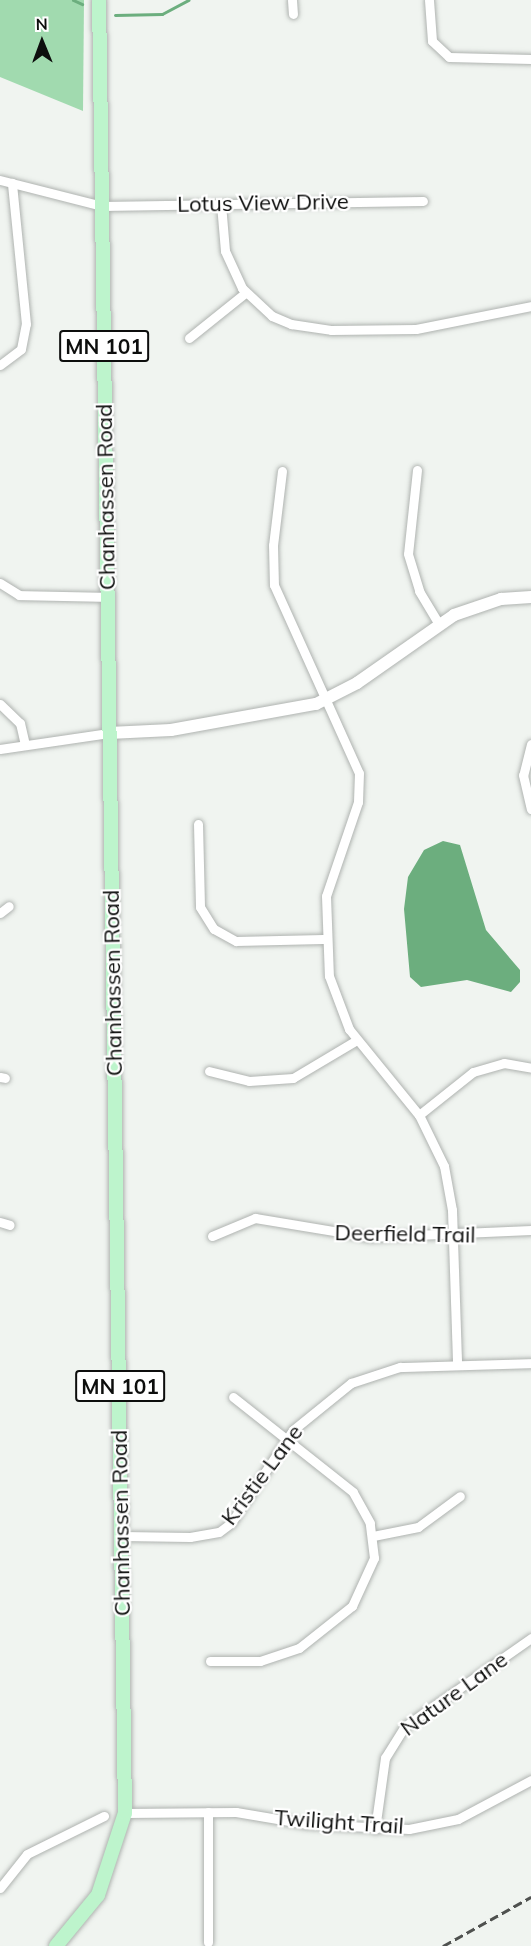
<!DOCTYPE html>
<style>
body{margin:0}
#map{position:relative;width:531px;height:1946px;overflow:hidden;background:#f0f4f0;font-family:Mulish,sans-serif}
div>[style]{position:absolute}
.green>*{inset:0;background:#a1daaf}
.water>*{inset:0;background:#6cae7e}
.stream>*{height:3px;margin:-1.5px;padding:0 1.5px;transform-origin:1.5px;border-radius:1.5px;background:#6cae7e}
.roads{filter:drop-shadow(0 0 2px #afb3b0) drop-shadow(0 0 2px #afb3b0)}
.street>*{height:9px;margin:-4.5px;padding:0 4.5px;transform-origin:4.5px;border-radius:4.5px;background:#fff}
.secondary>*{height:12px;margin:-6px;padding:0 6px;transform-origin:6px;border-radius:6px;background:#fff}
.primary>*{height:14px;margin:-7px;padding:0 7px;transform-origin:7px;border-radius:7px;background:#bdf4cc}
.rail>*{height:3px;margin-top:-1.5px;transform-origin:0;background:repeating-linear-gradient(90deg,#4f514f 0 9px,transparent 0 13.5px)}
span{translate:-50% -50%;white-space:nowrap;text-align:center;line-height:1.15;-webkit-text-stroke:4.5px #fff;paint-order:stroke}
.shield-label span{padding:2px 4px;background:#fff;border:2px solid;border-radius:4px;-webkit-text-stroke-width:0}
.shield-label{font-size:21px;color:#0d0e0d;font-weight:700}
.street-label{font-size:22px;color:#0d0e0d}
.north{position:absolute;left:12px;top:12px;width:60px;height:60px;-webkit-text-stroke:4px #fff;paint-order:stroke;rotate:359deg;font-size:16px;font-weight:700;line-height:24px;text-align:center;color:#0d0e0d}
.north::after{content:'';display:block;margin:auto;width:21px;height:27px;background:#0d0e0d;clip-path:polygon(50% 0,100% 100%,50% 72%,0 100%)}
</style>
<div id="map">
<div class="green">
<i style="clip-path:polygon(0 0,84px 0,83px 111px,0 77px)"></i>
</div>
<div class="water">
<i style="clip-path:polygon(443px 841px,460px 845px,486px 930px,520px 970px,520px 982px,511px 992px,467px 980px,421px 987px,410px 977px,404px 909px,408px 877px,424px 850px)"></i>
</div>
<div class="stream">
<i style="left:73px;top:0;width:10px;rotate:24deg"></i>
<i style="left:115px;top:15px;width:47px;rotate:-1.2deg"></i>
<i style="left:162px;top:14px;width:30px;rotate:-28deg"></i>
</div>
<div class="roads">
<div class="street">
<i style="left:292px;top:0;width:14px;rotate:86deg"></i>
<i style="left:429px;top:0;width:41px;rotate:85.8deg"></i>
<i style="left:432px;top:41px;width:23px;rotate:43deg"></i>
<i style="left:449px;top:57px;width:82px;rotate:1.4deg"></i>
<i style="left:0;top:180px;width:105px;rotate:14.3deg"></i>
<i style="left:102px;top:206px;width:321px;rotate:-0.9deg"></i>
<i style="left:221px;top:204px;width:47px;rotate:85.1deg"></i>
<i style="left:225px;top:251px;width:41px;rotate:65.3deg"></i>
<i style="left:242px;top:288px;width:41px;rotate:43deg"></i>
<i style="left:272px;top:316px;width:21px;rotate:23deg"></i>
<i style="left:291px;top:324px;width:40px;rotate:8.5deg"></i>
<i style="left:331px;top:330px;width:85px;rotate:-0.7deg"></i>
<i style="left:416px;top:329px;width:117px;rotate:-11.3deg"></i>
<i style="left:189px;top:338px;width:72px;rotate:-38.8deg"></i>
<i style="left:0;top:365px;width:26px;rotate:-37deg"></i>
<i style="left:21px;top:349px;width:25px;rotate:-79deg"></i>
<i style="left:26px;top:324px;width:142px;rotate:-95.7deg"></i>
<i style="left:417px;top:470px;width:84px;rotate:96.1deg"></i>
<i style="left:408px;top:554px;width:39px;rotate:73deg"></i>
<i style="left:419px;top:591px;width:39px;rotate:59deg"></i>
<i style="left:282px;top:471px;width:75px;rotate:96.9deg"></i>
<i style="left:273px;top:545px;width:40px;rotate:88.6deg"></i>
<i style="left:274px;top:585px;width:206px;rotate:65.7deg"></i>
<i style="left:359px;top:773px;width:29px;rotate:92deg"></i>
<i style="left:358px;top:802px;width:99px;rotate:108.8deg"></i>
<i style="left:326px;top:896px;width:80px;rotate:87.9deg"></i>
<i style="left:329px;top:976px;width:57px;rotate:69.3deg"></i>
<i style="left:349px;top:1029px;width:111px;rotate:50.9deg"></i>
<i style="left:419px;top:1115px;width:57px;rotate:63.9deg"></i>
<i style="left:444px;top:1166px;width:45px;rotate:79.7deg"></i>
<i style="left:452px;top:1210px;width:154px;rotate:88.1deg"></i>
<i style="left:0;top:583px;width:22px;rotate:32deg"></i>
<i style="left:19px;top:595px;width:88px;rotate:1.3deg"></i>
<i style="left:0;top:704px;width:28px;rotate:44deg"></i>
<i style="left:20px;top:723px;width:22px;rotate:77deg"></i>
<i style="left:531px;top:744px;width:32px;rotate:104deg"></i>
<i style="left:523px;top:775px;width:35px;rotate:77deg"></i>
<i style="left:0;top:749px;width:110px;rotate:-8.4deg"></i>
<i style="left:198px;top:824px;width:83px;rotate:88.6deg"></i>
<i style="left:200px;top:907px;width:26px;rotate:58deg"></i>
<i style="left:214px;top:929px;width:25px;rotate:29deg"></i>
<i style="left:236px;top:941px;width:87px;rotate:-1.3deg"></i>
<i style="left:0;top:913px;width:11px;rotate:-38deg"></i>
<i style="left:209px;top:1071px;width:41px;rotate:14deg"></i>
<i style="left:249px;top:1081px;width:44px;rotate:-3.9deg"></i>
<i style="left:293px;top:1078px;width:74px;rotate:-30.7deg"></i>
<i style="left:0;top:1077px;width:5px;rotate:11deg"></i>
<i style="left:419px;top:1115px;width:69px;rotate:-38.5deg"></i>
<i style="left:473px;top:1072px;width:32px;rotate:-16deg"></i>
<i style="left:504px;top:1063px;width:27px;rotate:10deg"></i>
<i style="left:0;top:1222px;width:10px;rotate:17deg"></i>
<i style="left:212px;top:1236px;width:47px;rotate:-22.7deg"></i>
<i style="left:255px;top:1218px;width:117px;rotate:9.4deg"></i>
<i style="left:370px;top:1237px;width:161px;rotate:-2.5deg"></i>
<i style="left:122px;top:1536px;width:68px;rotate:0.8deg"></i>
<i style="left:190px;top:1537px;width:29px;rotate:-10deg"></i>
<i style="left:219px;top:1532px;width:15px;rotate:-37deg"></i>
<i style="left:231px;top:1523px;width:112px;rotate:-56.3deg"></i>
<i style="left:293px;top:1430px;width:75px;rotate:-39deg"></i>
<i style="left:351px;top:1383px;width:52px;rotate:-18.1deg"></i>
<i style="left:400px;top:1367px;width:131px;rotate:-1.7deg"></i>
<i style="left:373px;top:1536px;width:46px;rotate:-11.3deg"></i>
<i style="left:418px;top:1527px;width:52px;rotate:-36.4deg"></i>
<i style="left:210px;top:1661px;width:50px"></i>
<i style="left:260px;top:1661px;width:41px;rotate:-18.4deg"></i>
<i style="left:299px;top:1648px;width:68px;rotate:-38.4deg"></i>
<i style="left:352px;top:1606px;width:53px;rotate:-65.4deg"></i>
<i style="left:374px;top:1558px;width:35px;rotate:-97deg"></i>
<i style="left:370px;top:1523px;width:35px;rotate:-119deg"></i>
<i style="left:353px;top:1492px;width:153px;rotate:-141.6deg"></i>
<i style="left:208px;top:1812px;width:130px;rotate:90deg"></i>
<i style="left:125px;top:1813px;width:111px;rotate:-0.5deg"></i>
<i style="left:236px;top:1812px;width:72px;rotate:9.6deg"></i>
<i style="left:307px;top:1824px;width:102px;rotate:2.8deg"></i>
<i style="left:409px;top:1829px;width:50px;rotate:-11.5deg"></i>
<i style="left:458px;top:1819px;width:83px;rotate:-28.1deg"></i>
<i style="left:375px;top:1829px;width:72px;rotate:-82deg"></i>
<i style="left:385px;top:1758px;width:36px;rotate:-58deg"></i>
<i style="left:404px;top:1727px;width:155px;rotate:-35deg"></i>
<i style="left:0;top:1888px;width:43px;rotate:-51.5deg"></i>
<i style="left:27px;top:1854px;width:86px;rotate:-26.3deg"></i>
</div>
<div class="secondary">
<i style="left:109px;top:733px;width:62px;rotate:-2.8deg"></i>
<i style="left:171px;top:730px;width:147px;rotate:-10.2deg"></i>
<i style="left:316px;top:704px;width:46px;rotate:-27.1deg"></i>
<i style="left:357px;top:683px;width:118px;rotate:-35deg"></i>
<i style="left:454px;top:615px;width:50px;rotate:-18.8deg"></i>
<i style="left:501px;top:599px;width:30px;rotate:-4deg"></i>
</div>
<div class="primary">
<i style="left:56px;top:1946px;width:66px;rotate:-50.5deg"></i>
<i style="left:98px;top:1895px;width:86px;rotate:-71.8deg"></i>
<i style="left:125px;top:1813px;width:1813px;rotate:-90.82deg"></i>
</div>
</div>
<div class="rail">
<i style="left:443px;top:1946px;width:101px;rotate:-29.1deg"></i>
</div>
<div class="shield-label">
<span style="left:104px;top:346px">MN 101</span>
<span style="left:120px;top:1386px">MN 101</span>
</div>
<div class="street-label">
<span style="left:263px;top:203px;rotate:-1deg">Lotus View Drive</span>
<span style="left:106px;top:497px;rotate:-91deg">Chanhassen Road</span>
<span style="left:113px;top:983px;rotate:-91deg">Chanhassen Road</span>
<span style="left:405px;top:1234px;rotate:1deg">Deerfield Trail</span>
<span style="left:262px;top:1475px;rotate:-53deg">Kristie Lane</span>
<span style="left:121px;top:1523px;rotate:-91deg">Chanhassen Road</span>
<span style="left:454px;top:1694px;rotate:-36deg">Nature Lane</span>
<span style="left:339px;top:1822px;rotate:4deg">Twilight Trail</span>
</div>
<div class="north">N</div>
</div>
